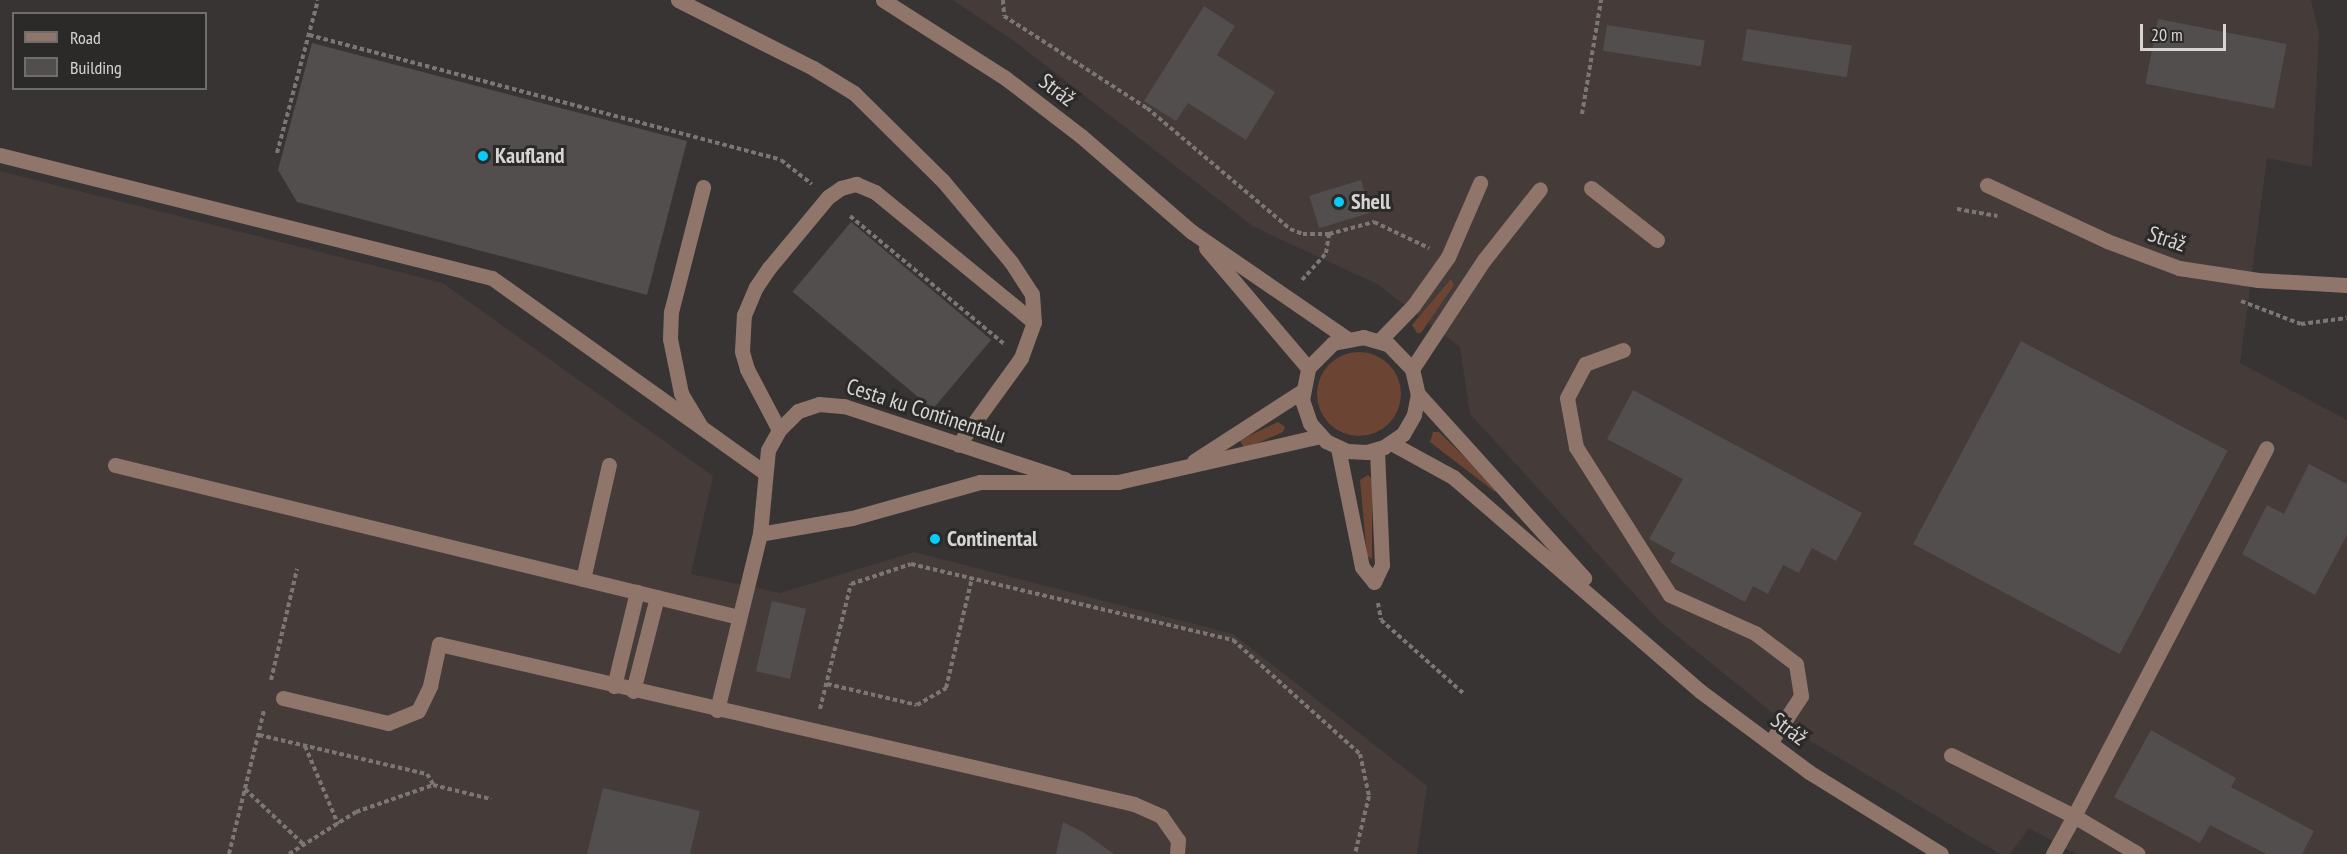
<!DOCTYPE html>
<meta charset="utf-8">
<style>
body{margin:0}
#map{position:relative;width:2347px;height:854px;overflow:hidden;background:#373433;font-family:"PT Sans Narrow",sans-serif}
div>[style]{position:absolute}
.built>*{inset:0;background:#453b38}
.green>*{inset:0;background:#6b4434}
.round{border-radius:50%}
.building>*{inset:0;background:#514e4d;transform-origin:0 0}
.path>*{height:4px;margin-top:-2px;transform-origin:0;background:repeating-linear-gradient(90deg,#7a7776 0 4.5px,transparent 0 7.5px)}
.minor>*{height:15px;margin:-7.5px;padding:0 7.5px;transform-origin:7.5px;border-radius:7.5px;background:#90756b}
.dots>*{width:16px;height:16px;translate:-50% -50%;box-sizing:border-box;border:3px solid #2c2a29;border-radius:50%}
span{translate:-50% -50%;white-space:nowrap;text-align:center;line-height:1.15;-webkit-text-stroke:6px #2c2a29;paint-order:stroke}
.street-label{font-size:22px;color:#d7d5d4}
.poi-label{font-size:22px;color:#d7d5d4;font-weight:700}
.left{translate:0 -50%;text-align:left}
.legend{position:absolute;left:12px;top:12px;width:195px;height:78px;box-sizing:border-box;background:#2c2a29;border:2px solid #706e6d;margin:0;padding:8px 10px;list-style:none;font-size:18px;color:#d7d5d4}
.legend li{display:flex;align-items:center;gap:12px;height:30px}
.legend b{width:30px;border:2px solid #706e6d}
.scale{position:absolute;left:2140px;top:24px;width:86px;height:27px;box-sizing:border-box;border:3px solid #d7d5d4;border-top:0;padding-left:8px;font-size:18px;line-height:21px;white-space:nowrap;color:#d7d5d4;-webkit-text-stroke:4px #2c2a29;paint-order:stroke}
</style>
<div id="map">
<div class="built">
<i style="clip-path:polygon(953px 0,2311px 0,2319px 34px,2312px 167px,2267px 158px,2240px 363px,2347px 420px,2347px 854px,2076px 854px,2029px 828px,2010px 854px,2000px 854px,1799px 734px,1660px 622px,1470px 414px,1460px 347px,1377px 284px,1254px 227px,1014px 41px)"></i>
<i style="clip-path:polygon(0 171px,443px 283px,713px 476px,691px 574px,780px 593px,914px 552px,1233px 634px,1427px 786px,1417px 854px,0 854px)"></i>
</div>
<div class="green">
<i style="clip-path:polygon(1451px 279px,1454px 285px,1421px 333px,1417px 333px,1412px 325px)"></i>
<i class="round" style="left:1317px;top:352px;width:84px;height:84px"></i>
<i style="clip-path:polygon(1278px 422px,1285px 427px,1283px 432px,1244px 449px,1240px 440px)"></i>
<i style="clip-path:polygon(1433px 432px,1439px 432px,1497px 489px,1495px 492px,1430px 442px)"></i>
<i style="clip-path:polygon(1368px 475px,1372px 479px,1372px 559px,1367px 556px,1360px 480px)"></i>
</div>
<div class="building">
<i style="clip-path:polygon(1204px 6px,1235px 26px,1217px 55px,1275px 92px,1246px 140px,1188px 103px,1176px 121px,1144px 101px)"></i>
<i style="left:2158px;top:19px;width:131px;height:66px;rotate:11deg"></i>
<i style="left:1607px;top:25px;width:99px;height:26px;rotate:9deg"></i>
<i style="left:1747px;top:29px;width:106px;height:32px;rotate:9deg"></i>
<i style="clip-path:polygon(312px 43px,687px 141px,647px 295px,297px 202px,278px 170px)"></i>
<i style="left:1361px;top:180px;width:34px;height:54px;rotate:73deg"></i>
<i style="left:851px;top:222px;width:183px;height:91px;rotate:40deg"></i>
<i style="left:2021px;top:341px;width:234px;height:230px;rotate:28deg"></i>
<i style="clip-path:polygon(1633px 390px,1862px 513px,1836px 561px,1812px 548px,1799px 573px,1783px 565px,1768px 594px,1753px 586px,1745px 602px,1670px 562px,1675px 553px,1649px 539px,1683px 479px,1607px 439px)"></i>
<i style="clip-path:polygon(2309px 464px,2347px 484px,2347px 535px,2315px 595px,2242px 554px,2267px 505px,2284px 514px)"></i>
<i style="left:772px;top:601px;width:35px;height:72px;rotate:13deg"></i>
<i style="clip-path:polygon(2151px 730px,2236px 778px,2231px 787px,2314px 831px,2302px 854px,2266px 854px,2210px 825px,2200px 843px,2114px 797px)"></i>
<i style="clip-path:polygon(603px 788px,700px 811px,690px 854px,587px 854px)"></i>
<i style="clip-path:polygon(1063px 822px,1083px 832px,1114px 854px,1056px 854px)"></i>
</div>
<div class="path">
<i style="left:1003px;top:0;width:16px;rotate:86deg"></i>
<i style="left:1004px;top:16px;width:170px;rotate:32.8deg"></i>
<i style="left:1147px;top:108px;width:187px;rotate:40.2deg"></i>
<i style="left:1290px;top:229px;width:14px;rotate:21deg"></i>
<i style="left:1303px;top:234px;width:26px"></i>
<i style="left:1329px;top:234px;width:47px;rotate:-14.9deg"></i>
<i style="left:1374px;top:222px;width:61px;rotate:25.3deg"></i>
<i style="left:309px;top:35px;width:488px;rotate:14.8deg"></i>
<i style="left:781px;top:160px;width:39px;rotate:38deg"></i>
<i style="left:1582px;top:114px;width:116px;rotate:-80.5deg"></i>
<i style="left:277px;top:153px;width:158px;rotate:-75deg"></i>
<i style="left:1957px;top:209px;width:41px;rotate:9.9deg"></i>
<i style="left:850px;top:216px;width:200px;rotate:39.7deg"></i>
<i style="left:1302px;top:280px;width:36px;rotate:-48deg"></i>
<i style="left:1326px;top:253px;width:19px;rotate:-81deg"></i>
<i style="left:2241px;top:301px;width:64px;rotate:21deg"></i>
<i style="left:2301px;top:324px;width:46px;rotate:-7.4deg"></i>
<i style="left:1378px;top:603px;width:17px;rotate:80deg"></i>
<i style="left:1381px;top:620px;width:111px;rotate:41.7deg"></i>
<i style="left:271px;top:680px;width:114px;rotate:-76.8deg"></i>
<i style="left:827px;top:684px;width:92px;rotate:13.1deg"></i>
<i style="left:917px;top:705px;width:34px;rotate:-30deg"></i>
<i style="left:946px;top:688px;width:113px;rotate:-76.7deg"></i>
<i style="left:820px;top:709px;width:129px;rotate:-76.1deg"></i>
<i style="left:851px;top:584px;width:63px;rotate:-18.4deg"></i>
<i style="left:911px;top:564px;width:331px;rotate:13.3deg"></i>
<i style="left:1233px;top:640px;width:171px;rotate:41.9deg"></i>
<i style="left:1360px;top:754px;width:43px;rotate:77.9deg"></i>
<i style="left:1369px;top:796px;width:60px;rotate:103.6deg"></i>
<i style="left:259px;top:735px;width:172px;rotate:13.1deg"></i>
<i style="left:427px;top:774px;width:12px;rotate:59deg"></i>
<i style="left:305px;top:746px;width:85px;rotate:67.1deg"></i>
<i style="left:245px;top:789px;width:81px;rotate:43.5deg"></i>
<i style="left:229px;top:854px;width:148px;rotate:-76.3deg"></i>
<i style="left:289px;top:854px;width:79px;rotate:-32.1deg"></i>
<i style="left:356px;top:812px;width:82px;rotate:-19.3deg"></i>
<i style="left:433px;top:785px;width:60px;rotate:13.6deg"></i>
</div>
<div class="minor">
<i style="left:678px;top:0;width:151px;rotate:26.7deg"></i>
<i style="left:813px;top:68px;width:48px;rotate:31.4deg"></i>
<i style="left:854px;top:93px;width:125px;rotate:44.7deg"></i>
<i style="left:943px;top:181px;width:106px;rotate:50deg"></i>
<i style="left:1011px;top:262px;width:38px;rotate:57deg"></i>
<i style="left:1032px;top:294px;width:28px;rotate:86deg"></i>
<i style="left:1034px;top:322px;width:38px;rotate:110deg"></i>
<i style="left:1021px;top:358px;width:107px;rotate:125.9deg"></i>
<i style="left:883px;top:0;width:143px;rotate:32.5deg"></i>
<i style="left:1004px;top:77px;width:97px;rotate:37.5deg"></i>
<i style="left:1081px;top:136px;width:147px;rotate:40.9deg"></i>
<i style="left:1192px;top:232px;width:187px;rotate:34.5deg"></i>
<i style="left:0;top:155px;width:507px;rotate:14.04deg"></i>
<i style="left:492px;top:278px;width:335px;rotate:35.5deg"></i>
<i style="left:1987px;top:185px;width:132px;rotate:25deg"></i>
<i style="left:2107px;top:241px;width:77px;rotate:20.6deg"></i>
<i style="left:2179px;top:268px;width:80px;rotate:8.6deg"></i>
<i style="left:2258px;top:280px;width:89px;rotate:3.2deg"></i>
<i style="left:1591px;top:188px;width:84px;rotate:38.2deg"></i>
<i style="left:1206px;top:248px;width:157px;rotate:49.6deg"></i>
<i style="left:1380px;top:340px;width:47px;rotate:-45.9deg"></i>
<i style="left:1413px;top:306px;width:60px;rotate:-54.5deg"></i>
<i style="left:1448px;top:257px;width:81px;rotate:-66.6deg"></i>
<i style="left:1623px;top:350px;width:40px;rotate:159.8deg"></i>
<i style="left:1585px;top:364px;width:38px;rotate:118deg"></i>
<i style="left:1567px;top:398px;width:50px;rotate:79.6deg"></i>
<i style="left:1576px;top:447px;width:175px;rotate:57.6deg"></i>
<i style="left:1670px;top:595px;width:93px;rotate:24.1deg"></i>
<i style="left:1755px;top:633px;width:51px;rotate:37.1deg"></i>
<i style="left:1796px;top:664px;width:32px;rotate:81deg"></i>
<i style="left:1801px;top:696px;width:56px;rotate:123.4deg"></i>
<i style="left:1412px;top:369px;width:131px;rotate:-56.6deg"></i>
<i style="left:1484px;top:260px;width:90px;rotate:-51.7deg"></i>
<i style="left:1418px;top:394px;width:21px;rotate:101deg"></i>
<i style="left:1414px;top:415px;width:22px;rotate:120deg"></i>
<i style="left:1403px;top:434px;width:23px;rotate:146deg"></i>
<i style="left:1384px;top:447px;width:18px;rotate:164deg"></i>
<i style="left:1367px;top:452px;width:20px;rotate:-177deg"></i>
<i style="left:1347px;top:451px;width:23px;rotate:-155deg"></i>
<i style="left:1326px;top:441px;width:24px;rotate:-132deg"></i>
<i style="left:1310px;top:423px;width:24px;rotate:-109deg"></i>
<i style="left:1302px;top:400px;width:33px;rotate:-79deg"></i>
<i style="left:1308px;top:368px;width:35px;rotate:-45deg"></i>
<i style="left:1333px;top:343px;width:31px;rotate:-11deg"></i>
<i style="left:1363px;top:337px;width:26px;rotate:16deg"></i>
<i style="left:1388px;top:344px;width:35px;rotate:46deg"></i>
<i style="left:1412px;top:369px;width:26px;rotate:77deg"></i>
<i style="left:1418px;top:394px;width:248px;rotate:47.9deg"></i>
<i style="left:700px;top:425px;width:37px;rotate:-121deg"></i>
<i style="left:681px;top:393px;width:55px;rotate:-101.5deg"></i>
<i style="left:670px;top:339px;width:27px;rotate:-88deg"></i>
<i style="left:671px;top:312px;width:129px;rotate:-75.6deg"></i>
<i style="left:779px;top:430px;width:69px;rotate:-117.7deg"></i>
<i style="left:747px;top:369px;width:19px;rotate:-106deg"></i>
<i style="left:742px;top:351px;width:36px;rotate:-87deg"></i>
<i style="left:744px;top:315px;width:30px;rotate:-67deg"></i>
<i style="left:756px;top:287px;width:23px;rotate:-56deg"></i>
<i style="left:769px;top:268px;width:92px;rotate:-50.3deg"></i>
<i style="left:828px;top:197px;width:16px;rotate:-35deg"></i>
<i style="left:841px;top:188px;width:16px;rotate:-15deg"></i>
<i style="left:856px;top:184px;width:21px;rotate:23deg"></i>
<i style="left:875px;top:192px;width:205px;rotate:39.3deg"></i>
<i style="left:1391px;top:443px;width:71px;rotate:28.7deg"></i>
<i style="left:1453px;top:477px;width:327px;rotate:40.9deg"></i>
<i style="left:1700px;top:691px;width:136px;rotate:36.6deg"></i>
<i style="left:1809px;top:772px;width:155px;rotate:31.8deg"></i>
<i style="left:1338px;top:448px;width:121px;rotate:78.6deg"></i>
<i style="left:1362px;top:567px;width:19px;rotate:51deg"></i>
<i style="left:1374px;top:582px;width:19px;rotate:-65deg"></i>
<i style="left:1382px;top:565px;width:115px;rotate:-92.5deg"></i>
<i style="left:1194px;top:461px;width:129px;rotate:-32.9deg"></i>
<i style="left:115px;top:465px;width:642px;rotate:13.69deg"></i>
<i style="left:760px;top:534px;width:93px;rotate:-9.9deg"></i>
<i style="left:852px;top:518px;width:133px;rotate:-15.7deg"></i>
<i style="left:980px;top:482px;width:138px"></i>
<i style="left:1118px;top:482px;width:207px;rotate:-12.8deg"></i>
<i style="left:583px;top:579px;width:117px;rotate:-77.2deg"></i>
<i style="left:614px;top:686px;width:97px;rotate:-76.3deg"></i>
<i style="left:633px;top:691px;width:97px;rotate:-75.7deg"></i>
<i style="left:283px;top:698px;width:108px;rotate:13.4deg"></i>
<i style="left:388px;top:723px;width:32px;rotate:-22deg"></i>
<i style="left:418px;top:711px;width:28px;rotate:-64deg"></i>
<i style="left:430px;top:686px;width:43px;rotate:-77.9deg"></i>
<i style="left:439px;top:644px;width:713px;rotate:12.96deg"></i>
<i style="left:1134px;top:804px;width:30px;rotate:24deg"></i>
<i style="left:1161px;top:816px;width:29px;rotate:55deg"></i>
<i style="left:1178px;top:840px;width:14px;rotate:94deg"></i>
<i style="left:717px;top:710px;width:181px;rotate:-76.3deg"></i>
<i style="left:760px;top:534px;width:84px;rotate:-84.6deg"></i>
<i style="left:768px;top:450px;width:23px;rotate:-61deg"></i>
<i style="left:779px;top:430px;width:27px;rotate:-45deg"></i>
<i style="left:798px;top:411px;width:22px;rotate:-18deg"></i>
<i style="left:819px;top:404px;width:25px;rotate:5deg"></i>
<i style="left:844px;top:406px;width:233px;rotate:18.3deg"></i>
<i style="left:1951px;top:755px;width:137px;rotate:26.4deg"></i>
<i style="left:2074px;top:816px;width:415px;rotate:-62.4deg"></i>
<i style="left:2053px;top:854px;width:43px;rotate:-61.1deg"></i>
<i style="left:2074px;top:816px;width:74px;rotate:30.7deg"></i>
</div>
<div class="dots">
<i style="left:483px;top:156px;background:#07cbf9"></i>
<i style="left:1339px;top:202px;background:#07cbf9"></i>
<i style="left:935px;top:539px;background:#07cbf9"></i>
</div>
<div class="street-label">
<span style="left:1057px;top:90px;rotate:37deg">Stráž</span>
<span style="left:2167px;top:239px;rotate:18deg">Stráž</span>
<span style="left:926px;top:411px;rotate:18deg">Cesta ku Continentalu</span>
<span style="left:1789px;top:729px;rotate:37deg">Stráž</span>
</div>
<div class="poi-label">
<span class="left" style="left:495px;top:156px">Kaufland</span>
<span class="left" style="left:1351px;top:202px">Shell</span>
<span class="left" style="left:947px;top:539px">Continental</span>
</div>
<ul class="legend">
<li><b style="height:8px;background:#90756b"></b>Road</li>
<li><b style="height:16px;background:#514e4d"></b>Building</li>
</ul>
<div class="scale">20 m</div>
</div>
